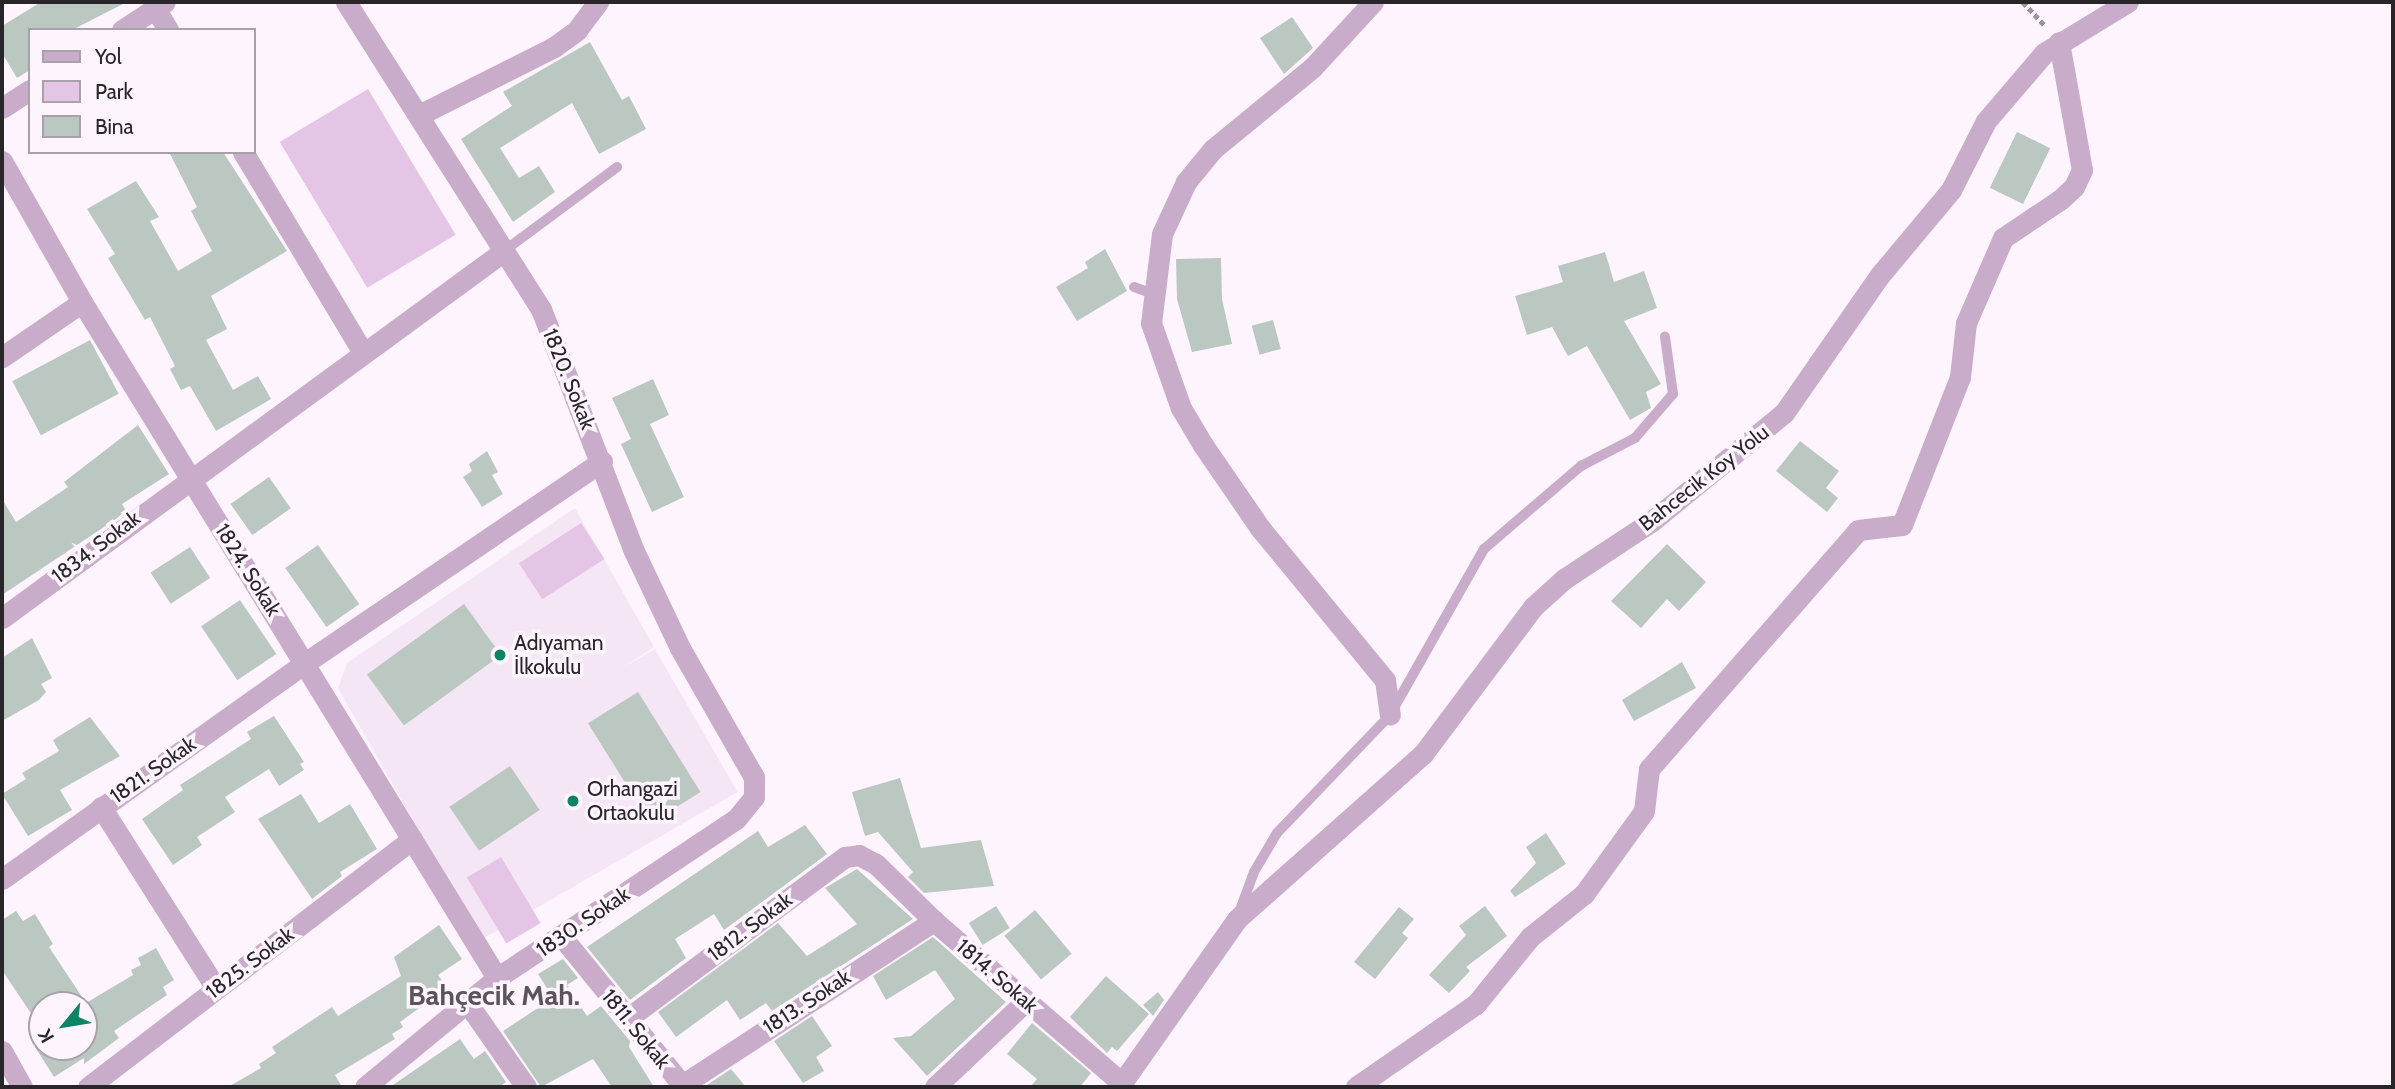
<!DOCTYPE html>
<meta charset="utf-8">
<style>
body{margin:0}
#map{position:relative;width:2395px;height:1089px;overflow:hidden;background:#fdf4fd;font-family:Cabin,sans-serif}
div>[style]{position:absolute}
.built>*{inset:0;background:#f5e6f5;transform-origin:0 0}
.green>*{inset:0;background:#e4c5e5;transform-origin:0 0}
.building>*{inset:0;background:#bbc7c1;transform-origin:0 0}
.path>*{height:4.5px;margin-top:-2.25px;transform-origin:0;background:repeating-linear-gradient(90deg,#9b959b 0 5px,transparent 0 8.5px)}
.service>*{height:10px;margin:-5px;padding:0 5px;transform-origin:5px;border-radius:5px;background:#c9acca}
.minor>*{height:21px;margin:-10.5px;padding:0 10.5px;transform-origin:10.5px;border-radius:10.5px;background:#c9acca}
.dots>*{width:19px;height:19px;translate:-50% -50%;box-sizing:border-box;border:4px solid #fdf4fd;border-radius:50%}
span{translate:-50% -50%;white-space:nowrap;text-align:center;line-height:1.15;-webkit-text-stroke:7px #fdf4fd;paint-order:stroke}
.street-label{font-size:21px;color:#292629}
.poi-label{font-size:21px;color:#292629}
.left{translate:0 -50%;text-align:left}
.district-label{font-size:28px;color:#5b545b;font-weight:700}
.frame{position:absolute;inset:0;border:4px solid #292629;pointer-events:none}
.legend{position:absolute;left:28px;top:28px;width:228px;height:126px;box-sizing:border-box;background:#fdf4fd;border:2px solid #a8a2a8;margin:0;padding:9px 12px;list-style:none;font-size:21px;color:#292629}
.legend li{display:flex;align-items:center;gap:14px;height:35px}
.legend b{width:35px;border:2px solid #a8a2a8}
.north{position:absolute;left:28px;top:991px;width:70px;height:70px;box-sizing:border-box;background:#fdf4fd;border:2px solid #a8a2a8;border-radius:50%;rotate:240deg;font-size:19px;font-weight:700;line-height:28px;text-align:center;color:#292629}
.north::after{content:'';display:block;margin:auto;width:24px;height:32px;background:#0d8465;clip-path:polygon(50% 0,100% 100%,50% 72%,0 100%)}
</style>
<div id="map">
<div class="built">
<i style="clip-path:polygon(575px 508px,654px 647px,407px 809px,338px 688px,347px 663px)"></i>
<i style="left:655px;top:649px;width:165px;height:295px;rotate:60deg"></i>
</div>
<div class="green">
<i style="left:368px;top:89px;width:170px;height:103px;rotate:59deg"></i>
<i style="left:581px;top:523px;width:43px;height:74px;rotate:57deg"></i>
<i style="left:501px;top:857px;width:77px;height:40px;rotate:59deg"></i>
</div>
<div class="building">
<i style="clip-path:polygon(41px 2px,127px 2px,72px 30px,30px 30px,30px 70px,17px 78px,2px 53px,2px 26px)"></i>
<i style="clip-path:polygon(1292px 17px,1313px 48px,1284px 74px,1260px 38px)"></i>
<i style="clip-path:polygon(590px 42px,622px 100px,629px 96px,646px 129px,599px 154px,572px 103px,500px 148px,519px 178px,539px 166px,555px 192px,513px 222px,461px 139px,512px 106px,503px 92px)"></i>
<i style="left:2017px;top:132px;width:37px;height:62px;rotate:26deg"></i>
<i style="clip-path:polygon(169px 152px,223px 152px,287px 251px,211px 296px,227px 329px,206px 340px,233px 390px,258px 376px,271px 399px,216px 431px,190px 386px,181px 390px,170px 369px,175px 366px,150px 317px,145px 320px,108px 258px,115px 254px,87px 209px,136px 181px,159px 217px,150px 221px,178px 271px,212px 251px,191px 211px,197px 207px)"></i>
<i style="clip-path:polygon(1105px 249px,1127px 291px,1077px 321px,1056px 287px,1088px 268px,1085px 262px)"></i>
<i style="clip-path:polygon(1605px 252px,1614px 282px,1644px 271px,1657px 308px,1624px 321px,1661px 384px,1646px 392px,1651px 408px,1630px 420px,1587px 346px,1568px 356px,1552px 327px,1527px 335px,1515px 296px,1563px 282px,1558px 266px)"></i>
<i style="clip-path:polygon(1221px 258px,1222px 299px,1232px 344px,1192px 352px,1177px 299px,1176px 259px)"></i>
<i style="left:1273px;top:320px;width:30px;height:22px;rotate:75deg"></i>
<i style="left:90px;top:340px;width:61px;height:88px;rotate:62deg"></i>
<i style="clip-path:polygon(653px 379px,669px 415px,650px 424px,684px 497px,652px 512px,621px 444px,631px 439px,612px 398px)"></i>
<i style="clip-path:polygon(138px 425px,169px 474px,122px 504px,126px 511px,113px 521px,2px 595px,2px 499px,16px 522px,68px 487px,64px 482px)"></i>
<i style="clip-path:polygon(1800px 441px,1839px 471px,1826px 488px,1838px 498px,1827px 512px,1776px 471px)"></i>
<i style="clip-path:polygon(487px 451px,498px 472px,492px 475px,503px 494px,482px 507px,463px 477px,472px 471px,469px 464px)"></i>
<i style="left:269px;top:477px;width:38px;height:47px;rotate:55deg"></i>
<i style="clip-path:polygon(1667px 544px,1706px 582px,1679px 611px,1667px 599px,1641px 628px,1611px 601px)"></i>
<i style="left:318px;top:545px;width:72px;height:40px;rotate:55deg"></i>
<i style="left:190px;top:547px;width:37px;height:47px;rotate:57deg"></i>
<i style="left:240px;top:600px;width:65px;height:47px;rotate:56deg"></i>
<i style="left:464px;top:604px;width:63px;height:120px;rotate:54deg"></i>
<i style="clip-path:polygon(32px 638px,52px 678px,41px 684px,46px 692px,39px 700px,2px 721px,2px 658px)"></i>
<i style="clip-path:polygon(1682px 662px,1696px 688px,1634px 721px,1622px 700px)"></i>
<i style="left:638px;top:692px;width:118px;height:59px;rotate:58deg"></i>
<i style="clip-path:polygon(274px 716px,304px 762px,300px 764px,304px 770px,279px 786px,269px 769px,225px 797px,235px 812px,197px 837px,202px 845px,173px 865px,142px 819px,183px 790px,180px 785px,251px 739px,247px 732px)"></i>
<i style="clip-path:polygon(90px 717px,120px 756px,60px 790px,72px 810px,28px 836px,2px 794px,26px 779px,22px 773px,59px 751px,53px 740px)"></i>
<i style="left:510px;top:766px;width:53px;height:73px;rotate:56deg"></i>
<i style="clip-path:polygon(900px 778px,921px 848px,981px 840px,994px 886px,924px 893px,908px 877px,913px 872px,878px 832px,865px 836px,852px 792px)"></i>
<i style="clip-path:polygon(301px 794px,319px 823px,350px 804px,377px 849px,340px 872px,342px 876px,312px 899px,258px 819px)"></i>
<i style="clip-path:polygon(805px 825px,827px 854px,724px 930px,714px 914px,675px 939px,686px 958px,630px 1000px,587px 947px,758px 831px,768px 847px)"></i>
<i style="clip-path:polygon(1546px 833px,1566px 864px,1515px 897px,1510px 891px,1536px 863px,1526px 847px)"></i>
<i style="clip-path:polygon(857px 869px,913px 919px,772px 1011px,766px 1003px,740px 1020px,727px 1000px,676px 1037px,658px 1012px,778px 923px,807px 956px,857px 924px,825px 888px)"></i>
<i style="left:996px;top:906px;width:26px;height:32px;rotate:58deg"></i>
<i style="clip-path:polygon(1485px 906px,1507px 936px,1466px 967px,1470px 971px,1449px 993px,1429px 975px,1466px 935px,1459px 926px)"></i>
<i style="clip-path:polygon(1399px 907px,1414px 919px,1402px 933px,1408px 938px,1375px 979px,1354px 962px)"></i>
<i style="left:1035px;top:910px;width:57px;height:40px;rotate:50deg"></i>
<i style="clip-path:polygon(16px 911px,23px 921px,35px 914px,53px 944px,49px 947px,86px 1003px,133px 975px,131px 970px,141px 965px,138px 958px,156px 948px,174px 980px,163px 987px,167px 995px,114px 1031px,119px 1038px,84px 1064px,84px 1058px,54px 1077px,35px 1047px,84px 1047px,84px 1005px,42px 1005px,42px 1030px,2px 970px,2px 920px)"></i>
<i style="clip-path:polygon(439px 925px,462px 959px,438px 975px,447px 988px,400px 1022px,403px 1027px,392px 1034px,395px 1039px,335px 1075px,342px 1087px,228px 1087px,261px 1068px,259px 1064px,276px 1053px,272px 1047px,332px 1007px,338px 1016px,401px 976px,394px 957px)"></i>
<i style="clip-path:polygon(933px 937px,1006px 1002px,927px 1076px,893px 1038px,911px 1036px,955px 999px,935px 970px,886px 1000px,873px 976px)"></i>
<i style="clip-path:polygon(563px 959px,578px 978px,567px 985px,587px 1016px,601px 1006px,630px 1041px,629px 1047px,654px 1087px,612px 1087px,593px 1059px,541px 1087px,503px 1031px,553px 998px,538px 974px)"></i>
<i style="clip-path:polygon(1106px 976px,1149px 1014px,1117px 1051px,1112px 1047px,1107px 1053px,1070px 1017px)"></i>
<i style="clip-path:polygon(1158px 992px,1164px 1000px,1153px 1016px,1143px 1005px)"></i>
<i style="clip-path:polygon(812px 1016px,832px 1046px,816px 1057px,824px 1071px,803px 1083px,774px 1041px)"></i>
<i style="clip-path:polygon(1032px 1023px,1091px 1073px,1080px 1087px,1030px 1087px,1037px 1079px,1007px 1054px)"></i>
<i style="clip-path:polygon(460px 1039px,474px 1059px,485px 1051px,506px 1082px,499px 1087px,390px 1087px)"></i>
<i style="clip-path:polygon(731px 1069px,746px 1087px,703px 1087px,704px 1087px)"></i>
</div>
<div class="path">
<i style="left:2023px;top:2px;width:34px;rotate:47deg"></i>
</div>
<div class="service">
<i style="left:504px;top:251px;width:141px;rotate:-36.6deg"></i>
<i style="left:1134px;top:287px;width:20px;rotate:20deg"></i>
<i style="left:1240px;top:910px;width:40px;rotate:-69.8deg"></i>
<i style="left:1254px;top:872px;width:45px;rotate:-59.5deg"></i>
<i style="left:1277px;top:833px;width:163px;rotate:-46.2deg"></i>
<i style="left:1390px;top:715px;width:191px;rotate:-60.5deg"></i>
<i style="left:1484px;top:549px;width:128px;rotate:-40.6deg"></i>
<i style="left:1581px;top:466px;width:61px;rotate:-27.4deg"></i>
<i style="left:1635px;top:438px;width:58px;rotate:-49.2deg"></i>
<i style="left:1673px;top:394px;width:58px;rotate:-98deg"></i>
</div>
<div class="minor">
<i style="left:346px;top:2px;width:364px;rotate:57.6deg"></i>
<i style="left:541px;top:309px;width:259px;rotate:69deg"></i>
<i style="left:634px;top:551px;width:107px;rotate:64.6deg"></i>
<i style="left:680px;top:648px;width:149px;rotate:60.2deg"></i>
<i style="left:754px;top:777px;width:20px;rotate:90deg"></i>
<i style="left:754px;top:797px;width:28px;rotate:129deg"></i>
<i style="left:736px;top:819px;width:287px;rotate:146.4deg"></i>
<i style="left:497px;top:978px;width:171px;rotate:140.5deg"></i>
<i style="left:1373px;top:2px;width:90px;rotate:132.7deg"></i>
<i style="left:1312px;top:68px;width:128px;rotate:140.7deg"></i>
<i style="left:1213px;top:149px;width:43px;rotate:129.3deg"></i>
<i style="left:1186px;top:182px;width:57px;rotate:114.8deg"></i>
<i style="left:1162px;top:234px;width:90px;rotate:97deg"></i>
<i style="left:1151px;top:323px;width:90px;rotate:70.6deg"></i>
<i style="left:1181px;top:408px;width:43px;rotate:59.3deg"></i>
<i style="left:1203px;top:445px;width:101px;rotate:55.5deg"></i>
<i style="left:1260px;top:528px;width:197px;rotate:50.6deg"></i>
<i style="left:1385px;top:680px;width:35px;rotate:82deg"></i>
<i style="left:155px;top:8px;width:26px;rotate:59deg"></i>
<i style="left:122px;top:30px;width:51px;rotate:-33.1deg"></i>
<i style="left:2px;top:108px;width:33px;rotate:-33deg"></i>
<i style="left:419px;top:115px;width:151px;rotate:-26.7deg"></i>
<i style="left:554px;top:47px;width:29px;rotate:-36deg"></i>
<i style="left:577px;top:30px;width:35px;rotate:-53deg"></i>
<i style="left:243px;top:152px;width:232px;rotate:59.1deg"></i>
<i style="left:2px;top:161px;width:162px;rotate:60.4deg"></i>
<i style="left:82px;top:302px;width:793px;rotate:58.45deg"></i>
<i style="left:2px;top:357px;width:97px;rotate:-34.5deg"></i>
<i style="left:2px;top:618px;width:622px;rotate:-36.17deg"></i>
<i style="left:101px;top:807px;width:214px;rotate:57.6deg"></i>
<i style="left:2px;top:879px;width:372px;rotate:-35.5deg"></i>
<i style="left:305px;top:663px;width:359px;rotate:-34.2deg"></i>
<i style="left:562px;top:937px;width:193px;rotate:50.9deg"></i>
<i style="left:466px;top:1001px;width:105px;rotate:55.1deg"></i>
<i style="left:628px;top:1018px;width:270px;rotate:-36.6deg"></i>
<i style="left:845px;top:857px;width:14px;rotate:-8deg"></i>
<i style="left:859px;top:855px;width:19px;rotate:28deg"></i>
<i style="left:876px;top:864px;width:81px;rotate:44.5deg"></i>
<i style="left:934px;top:921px;width:248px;rotate:40.8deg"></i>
<i style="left:2px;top:1051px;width:41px;rotate:60.9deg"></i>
<i style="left:682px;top:1085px;width:301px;rotate:-33.1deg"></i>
<i style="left:88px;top:1087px;width:408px;rotate:-37.4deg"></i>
<i style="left:935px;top:1087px;width:125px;rotate:-43.4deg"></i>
<i style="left:1119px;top:1087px;width:205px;rotate:-54.9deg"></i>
<i style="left:1237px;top:919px;width:249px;rotate:-41.6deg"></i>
<i style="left:1423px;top:754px;width:184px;rotate:-53.2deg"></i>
<i style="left:1533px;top:607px;width:42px;rotate:-42.1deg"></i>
<i style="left:1564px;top:579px;width:105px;rotate:-33.4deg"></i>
<i style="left:1652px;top:521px;width:171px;rotate:-39.3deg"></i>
<i style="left:1784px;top:413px;width:168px;rotate:-55.2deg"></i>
<i style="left:1880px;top:275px;width:111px;rotate:-50.1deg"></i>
<i style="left:1951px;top:190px;width:77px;rotate:-63.1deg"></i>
<i style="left:1986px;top:121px;width:89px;rotate:-49.5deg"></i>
<i style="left:2044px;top:53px;width:98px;rotate:-31.3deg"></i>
<i style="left:1356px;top:1087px;width:146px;rotate:-34.7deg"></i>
<i style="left:1476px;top:1004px;width:86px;rotate:-51.1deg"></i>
<i style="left:1530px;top:937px;width:69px;rotate:-38.5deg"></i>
<i style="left:1584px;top:894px;width:102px;rotate:-54.1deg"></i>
<i style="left:1644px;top:811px;width:42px;rotate:-83.2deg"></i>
<i style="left:1649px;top:769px;width:317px;rotate:-48.8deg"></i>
<i style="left:1858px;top:530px;width:44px;rotate:-6.5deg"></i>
<i style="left:1902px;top:525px;width:159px;rotate:-68.6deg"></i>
<i style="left:1960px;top:377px;width:54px;rotate:-83.7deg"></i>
<i style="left:1966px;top:323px;width:93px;rotate:-66.5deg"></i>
<i style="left:2003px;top:238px;width:70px;rotate:-33.9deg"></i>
<i style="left:2061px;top:199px;width:18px;rotate:-43deg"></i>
<i style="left:2074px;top:187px;width:19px;rotate:-65deg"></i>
<i style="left:2082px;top:170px;width:130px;rotate:-100.2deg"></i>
</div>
<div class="dots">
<i style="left:500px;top:655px;background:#0d8465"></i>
<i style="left:573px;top:801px;background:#0d8465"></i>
</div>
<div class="street-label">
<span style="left:569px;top:379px;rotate:68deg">1820. Sokak</span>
<span style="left:1704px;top:478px;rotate:-38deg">Bahcecik Koy Yolu</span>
<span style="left:96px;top:547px;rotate:-37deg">1834. Sokak</span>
<span style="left:248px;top:570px;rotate:58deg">1824. Sokak</span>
<span style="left:153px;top:770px;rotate:-35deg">1821. Sokak</span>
<span style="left:583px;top:922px;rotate:-34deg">1830. Sokak</span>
<span style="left:750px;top:927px;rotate:-37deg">1812. Sokak</span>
<span style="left:250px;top:963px;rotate:-37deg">1825. Sokak</span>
<span style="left:997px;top:976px;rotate:41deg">1814. Sokak</span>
<span style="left:807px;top:1002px;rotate:-33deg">1813. Sokak</span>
<span style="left:636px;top:1029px;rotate:51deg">1811. Sokak</span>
</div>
<div class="poi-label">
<span class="left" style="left:514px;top:655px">Adıyaman<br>İlkokulu</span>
<span class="left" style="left:587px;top:801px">Orhangazi<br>Ortaokulu</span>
</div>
<div class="district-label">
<span style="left:494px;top:995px">Bahçecik Mah.</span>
</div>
<div class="frame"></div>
<ul class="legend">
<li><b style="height:9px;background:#c9acca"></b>Yol</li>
<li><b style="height:19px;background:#e4c5e5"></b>Park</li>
<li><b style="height:19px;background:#bbc7c1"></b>Bina</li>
</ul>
<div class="north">K</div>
</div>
